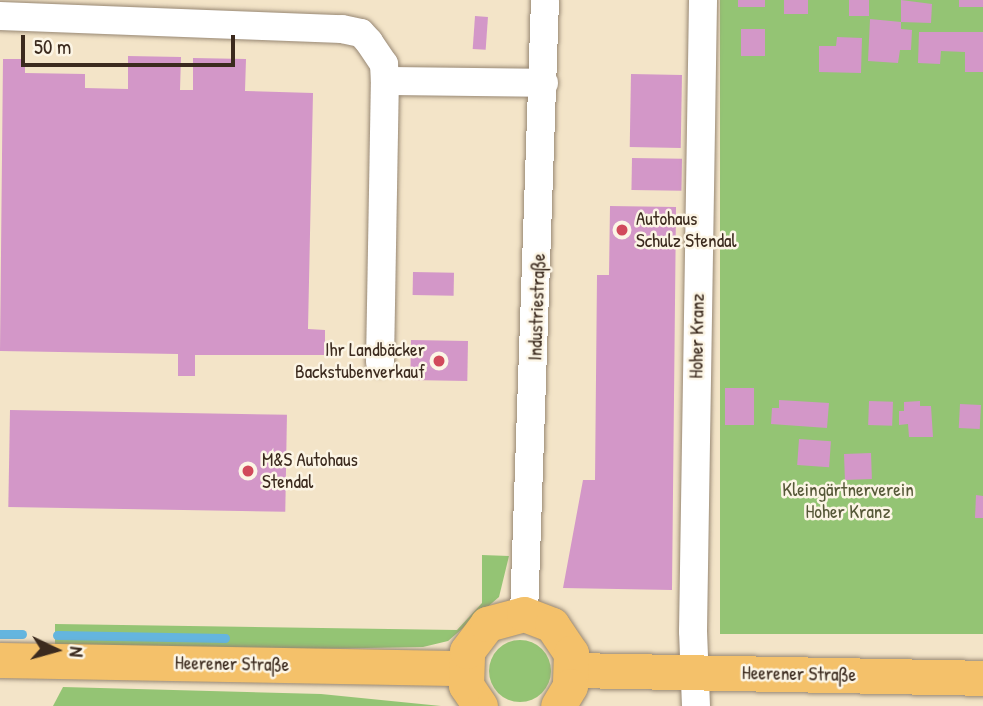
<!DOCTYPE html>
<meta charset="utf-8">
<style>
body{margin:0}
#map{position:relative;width:983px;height:706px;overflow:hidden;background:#f3e4c8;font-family:"Patrick Hand",sans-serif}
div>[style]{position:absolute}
.green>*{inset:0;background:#94c474;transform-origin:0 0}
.round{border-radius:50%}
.stream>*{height:9px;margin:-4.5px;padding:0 4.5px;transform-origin:4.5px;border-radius:4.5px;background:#64b5df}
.building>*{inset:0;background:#d397c8;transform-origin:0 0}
.roads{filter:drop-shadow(0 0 2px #978773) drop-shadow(0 0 2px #978773)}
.minor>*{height:28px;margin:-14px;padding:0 14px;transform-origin:14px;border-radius:14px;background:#fff}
.major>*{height:35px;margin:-17.5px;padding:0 17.5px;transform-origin:17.5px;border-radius:17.5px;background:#f4c16a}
.dots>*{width:19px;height:19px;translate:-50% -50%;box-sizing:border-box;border:4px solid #fcf5e5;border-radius:50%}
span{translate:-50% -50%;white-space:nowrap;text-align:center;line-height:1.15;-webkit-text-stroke:5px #fcf5e5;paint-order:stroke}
.poi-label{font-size:19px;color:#3b2a1e}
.left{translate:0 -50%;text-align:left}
.right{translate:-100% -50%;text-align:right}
.street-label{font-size:19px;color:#3b2a1e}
.park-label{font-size:19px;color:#565838}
.north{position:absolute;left:21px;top:615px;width:70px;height:70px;-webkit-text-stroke:5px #fcf5e5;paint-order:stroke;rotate:95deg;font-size:19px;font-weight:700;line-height:28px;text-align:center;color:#3b2a1e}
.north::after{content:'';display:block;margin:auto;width:24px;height:32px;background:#3b2a1e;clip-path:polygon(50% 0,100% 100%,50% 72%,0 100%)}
.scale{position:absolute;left:21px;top:35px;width:214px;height:32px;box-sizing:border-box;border:4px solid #3b2a1e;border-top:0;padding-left:9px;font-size:21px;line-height:24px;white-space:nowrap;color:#3b2a1e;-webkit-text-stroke:5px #fcf5e5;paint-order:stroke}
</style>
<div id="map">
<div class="green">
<i style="left:720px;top:0;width:263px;height:634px"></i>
<i style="clip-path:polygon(482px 555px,509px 556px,499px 597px,448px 641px,423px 647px,253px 650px,55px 644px,55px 624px,457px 630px,482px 603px)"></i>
<i class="round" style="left:489px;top:640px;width:62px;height:62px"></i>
<i style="clip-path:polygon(63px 687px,321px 694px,441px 706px,53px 706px)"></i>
</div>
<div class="stream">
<i style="left:0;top:634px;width:22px"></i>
<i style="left:57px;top:635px;width:168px;rotate:1deg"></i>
</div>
<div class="building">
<i style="left:738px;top:0;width:27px;height:7px"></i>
<i style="left:784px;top:0;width:24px;height:14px"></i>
<i style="left:849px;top:0;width:20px;height:16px"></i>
<i style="clip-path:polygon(901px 0,932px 4px,931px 23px,901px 22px)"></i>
<i style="left:959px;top:0;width:24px;height:7px"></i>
<i style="left:475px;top:16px;width:13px;height:33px;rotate:4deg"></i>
<i style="clip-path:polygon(870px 19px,901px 22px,901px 29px,912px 30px,911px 50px,900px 50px,898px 63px,868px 61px)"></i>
<i style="left:741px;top:29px;width:24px;height:27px"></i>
<i style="clip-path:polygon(919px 32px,983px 32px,983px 72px,965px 72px,965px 52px,941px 51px,940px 64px,918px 63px)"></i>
<i style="clip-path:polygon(837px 37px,862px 38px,861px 73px,819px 72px,819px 46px,836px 46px)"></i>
<i style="clip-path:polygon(128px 56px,181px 57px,180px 90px,193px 90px,193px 58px,246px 59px,245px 91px,313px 93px,308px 329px,325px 330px,325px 355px,195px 355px,195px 376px,178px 376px,178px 354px,0 351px,3px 59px,25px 59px,25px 73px,85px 74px,85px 88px,128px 89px)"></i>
<i style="left:631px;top:74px;width:51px;height:73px;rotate:1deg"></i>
<i style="left:632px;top:158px;width:50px;height:32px;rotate:1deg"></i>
<i style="clip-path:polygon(610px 206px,676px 207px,672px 590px,563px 588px,583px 480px,595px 480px,597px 275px,609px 275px)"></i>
<i style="left:413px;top:272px;width:41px;height:23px;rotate:1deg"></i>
<i style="left:411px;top:340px;width:57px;height:40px;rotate:1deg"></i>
<i style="left:725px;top:388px;width:29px;height:37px"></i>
<i style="clip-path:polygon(779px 400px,829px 403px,827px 428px,771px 424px,772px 408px,779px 408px)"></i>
<i style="left:869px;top:401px;width:24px;height:24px;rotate:2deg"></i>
<i style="clip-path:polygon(920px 401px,920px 406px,931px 406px,933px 437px,909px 437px,908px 424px,899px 425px,899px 411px,904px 411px,904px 402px)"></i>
<i style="left:960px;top:404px;width:21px;height:24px;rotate:3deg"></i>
<i style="left:10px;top:410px;width:277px;height:97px;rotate:1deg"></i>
<i style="left:799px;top:439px;width:32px;height:26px;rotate:4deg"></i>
<i style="left:871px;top:453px;width:26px;height:27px;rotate:88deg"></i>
<i style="clip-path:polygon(976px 495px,983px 496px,983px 518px,975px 518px)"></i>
</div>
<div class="roads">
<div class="minor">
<i style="left:0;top:16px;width:342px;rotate:2.2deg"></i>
<i style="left:342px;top:29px;width:19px;rotate:12deg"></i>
<i style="left:361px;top:33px;width:12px;rotate:48deg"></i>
<i style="left:369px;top:42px;width:27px;rotate:56deg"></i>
<i style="left:384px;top:64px;width:17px;rotate:87deg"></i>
<i style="left:380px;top:362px;width:281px;rotate:-89deg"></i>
<i style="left:385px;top:81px;width:159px;rotate:0.7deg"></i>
<i style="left:524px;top:614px;width:614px;rotate:-88.04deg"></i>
<i style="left:696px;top:706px;width:75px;rotate:-92.3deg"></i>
<i style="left:693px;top:631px;width:631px;rotate:-89.09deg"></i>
</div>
<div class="major">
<i style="left:0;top:660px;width:464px;rotate:1deg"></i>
<i style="left:573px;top:670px;width:410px;rotate:1.1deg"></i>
<i style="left:480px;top:706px;width:25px;rotate:-124deg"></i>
<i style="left:466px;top:685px;width:34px;rotate:-88deg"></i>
<i style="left:467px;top:651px;width:34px;rotate:-53deg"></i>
<i style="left:487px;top:624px;width:38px;rotate:-15deg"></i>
<i style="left:524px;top:614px;width:30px;rotate:21deg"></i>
<i style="left:552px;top:625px;width:34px;rotate:56deg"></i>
<i style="left:571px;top:653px;width:33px;rotate:92deg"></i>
<i style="left:570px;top:686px;width:23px;rotate:121deg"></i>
</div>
</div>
<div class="dots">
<i style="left:622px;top:230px;background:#d1495b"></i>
<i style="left:439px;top:361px;background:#d1495b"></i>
<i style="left:248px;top:471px;background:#d1495b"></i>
</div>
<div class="poi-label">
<span class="left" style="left:636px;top:230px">Autohaus<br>Schulz Stendal</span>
<span class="right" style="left:425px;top:361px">Ihr Landbäcker<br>Backstubenverkauf</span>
<span class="left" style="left:262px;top:471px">M&amp;S Autohaus<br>Stendal</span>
</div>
<div class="street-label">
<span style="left:537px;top:307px;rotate:-88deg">Industriestraße</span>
<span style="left:697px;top:336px;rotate:-89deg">Hoher Kranz</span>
<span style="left:232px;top:664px;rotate:1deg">Heerener Straße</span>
<span style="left:799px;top:674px;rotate:1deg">Heerener Straße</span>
</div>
<div class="park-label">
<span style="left:848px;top:501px">Kleingärtnerverein<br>Hoher Kranz</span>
</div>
<div class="north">N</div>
<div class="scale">50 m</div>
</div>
